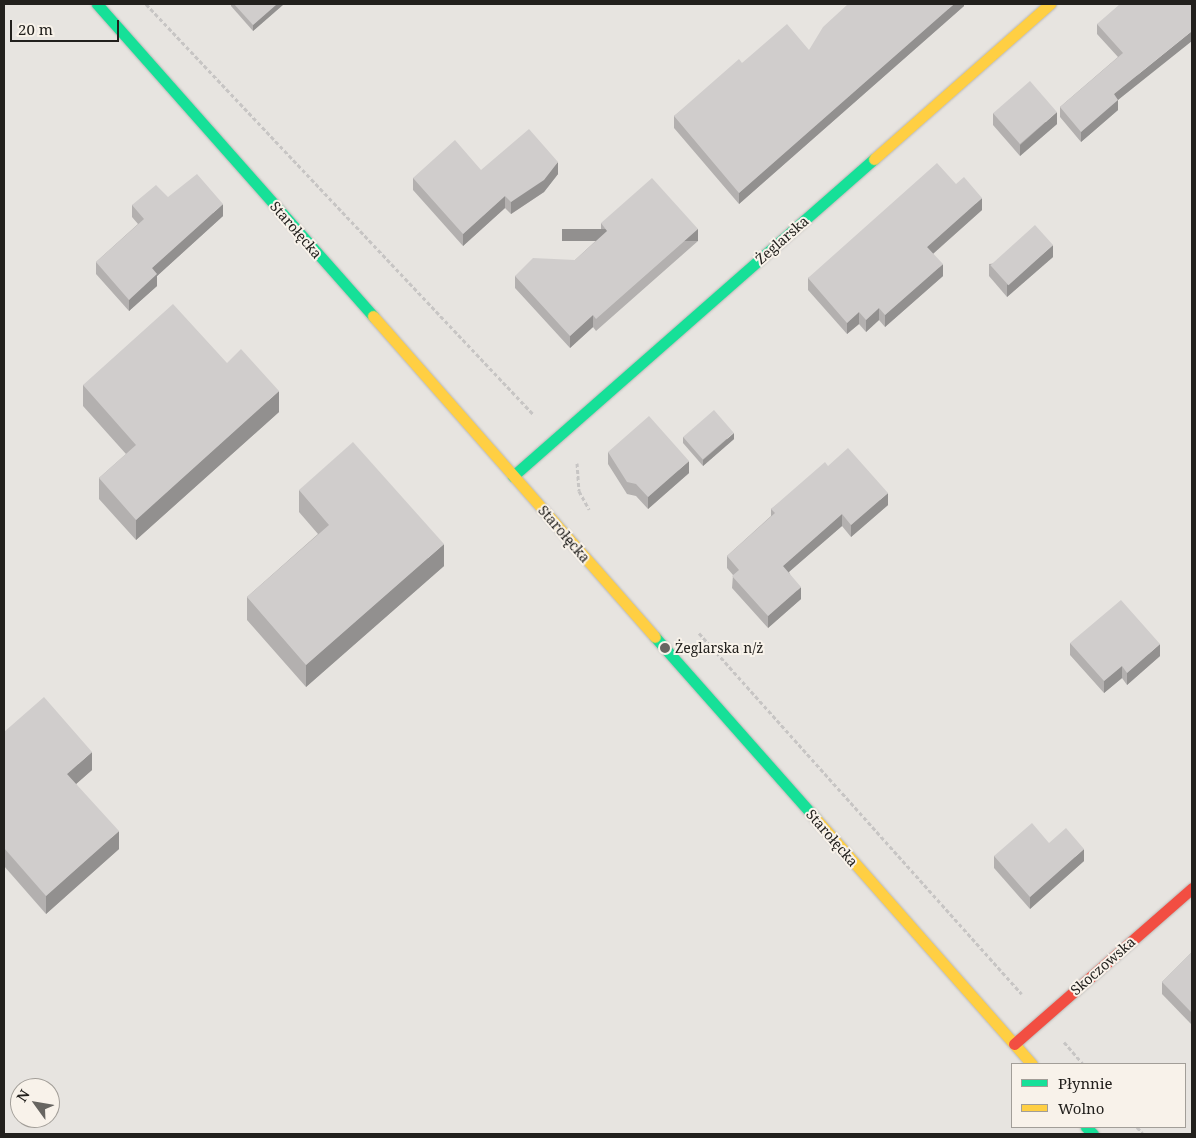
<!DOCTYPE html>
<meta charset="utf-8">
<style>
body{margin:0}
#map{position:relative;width:1196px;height:1138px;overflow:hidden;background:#e7e4e0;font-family:"Noto Serif",serif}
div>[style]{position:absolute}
.path>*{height:3px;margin-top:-1.5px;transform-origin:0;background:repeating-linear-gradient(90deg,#c7c5c4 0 4px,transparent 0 6.5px)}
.roads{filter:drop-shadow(0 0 1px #bab8b5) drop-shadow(0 0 1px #bab8b5)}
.fast>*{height:11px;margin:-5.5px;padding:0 5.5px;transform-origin:5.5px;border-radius:5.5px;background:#16e098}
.slow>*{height:11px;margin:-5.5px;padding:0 5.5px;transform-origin:5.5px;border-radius:5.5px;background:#ffcf43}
.jam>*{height:11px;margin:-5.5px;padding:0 5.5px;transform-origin:5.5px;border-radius:5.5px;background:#f24e42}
.wall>*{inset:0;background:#b3b0af}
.shaded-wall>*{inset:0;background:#92908f;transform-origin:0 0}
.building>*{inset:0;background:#d0cdcc;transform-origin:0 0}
.dots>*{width:14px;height:14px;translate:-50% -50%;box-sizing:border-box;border:2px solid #f8f2ea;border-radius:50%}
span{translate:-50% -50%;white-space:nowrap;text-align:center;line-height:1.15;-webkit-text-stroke:4px #f8f2ea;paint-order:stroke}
.street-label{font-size:14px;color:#22201d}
.poi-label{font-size:14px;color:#22201d}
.left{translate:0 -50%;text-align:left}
.frame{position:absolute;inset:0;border:5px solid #22201d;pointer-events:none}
.legend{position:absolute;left:1011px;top:1063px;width:175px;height:65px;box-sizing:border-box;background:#f8f2ea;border:1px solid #a29e98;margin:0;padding:6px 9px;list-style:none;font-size:15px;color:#22201d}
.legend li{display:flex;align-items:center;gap:10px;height:25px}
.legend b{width:25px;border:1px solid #a29e98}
.north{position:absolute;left:10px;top:1078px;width:50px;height:50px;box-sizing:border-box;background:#f8f2ea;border:1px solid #a29e98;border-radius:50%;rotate:302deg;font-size:14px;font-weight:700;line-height:20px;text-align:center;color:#22201d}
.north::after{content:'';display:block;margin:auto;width:18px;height:22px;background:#676561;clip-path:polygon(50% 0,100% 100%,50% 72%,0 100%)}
.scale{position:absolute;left:10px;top:20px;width:109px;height:22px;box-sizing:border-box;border:2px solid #22201d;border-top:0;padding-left:6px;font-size:15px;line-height:18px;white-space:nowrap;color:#22201d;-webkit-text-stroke:4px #f8f2ea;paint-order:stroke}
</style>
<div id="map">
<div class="path">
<i style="left:146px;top:4px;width:564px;rotate:46.65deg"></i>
<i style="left:577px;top:463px;width:28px;rotate:86deg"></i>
<i style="left:579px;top:491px;width:21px;rotate:61deg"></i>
<i style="left:699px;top:633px;width:484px;rotate:48.2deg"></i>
<i style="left:1064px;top:1042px;width:29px;rotate:49deg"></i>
<i style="left:1137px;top:1127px;width:9px;rotate:49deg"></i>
</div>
<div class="roads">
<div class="fast">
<i style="left:97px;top:4px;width:417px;rotate:48.5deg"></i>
<i style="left:513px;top:476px;width:480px;rotate:-41.3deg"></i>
<i style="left:655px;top:637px;width:242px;rotate:48.5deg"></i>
<i style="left:1086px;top:1127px;width:10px;rotate:45deg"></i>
</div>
<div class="slow">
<i style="left:874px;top:159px;width:235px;rotate:-41.4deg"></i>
<i style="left:373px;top:316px;width:427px;rotate:48.7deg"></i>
<i style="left:815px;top:818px;width:328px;rotate:48.6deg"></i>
</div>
<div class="jam">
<i style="left:1014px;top:1044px;width:237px;rotate:-41.2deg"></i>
</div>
</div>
<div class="wall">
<i style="clip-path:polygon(231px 4px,284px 4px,253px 31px,231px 6px)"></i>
<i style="clip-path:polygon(964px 4px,964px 6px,739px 204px,674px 128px,674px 116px,742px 63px,809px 50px)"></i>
<i style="clip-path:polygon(1192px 4px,1118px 100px,1118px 110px,1081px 142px,1060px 117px,1060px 107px,1118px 57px,1097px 34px,1097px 24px)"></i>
<i style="clip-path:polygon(993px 113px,1057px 124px,1020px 156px,993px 125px)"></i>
<i style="clip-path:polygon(481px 170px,558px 174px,544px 192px,511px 214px,505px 208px,463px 246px,413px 190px,413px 178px)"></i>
<i style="clip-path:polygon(956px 184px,982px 210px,933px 254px,943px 276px,885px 327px,879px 320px,866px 332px,859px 324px,847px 334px,808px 290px,808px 278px)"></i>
<i style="clip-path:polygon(168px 197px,223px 216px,157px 276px,157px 286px,129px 311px,96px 274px,96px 262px,138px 224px,132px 217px,132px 205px)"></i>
<i style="clip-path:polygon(601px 223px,698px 241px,596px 331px,593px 327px,570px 348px,515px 288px,515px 276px,575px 260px,601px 236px)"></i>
<i style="clip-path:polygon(1053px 257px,1007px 297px,989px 276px,989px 264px)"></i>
<i style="clip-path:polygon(227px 363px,279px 412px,136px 540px,99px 499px,99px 478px,126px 454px,83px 406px,83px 385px)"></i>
<i style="clip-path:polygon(683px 437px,734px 439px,703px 466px,683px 443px)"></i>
<i style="clip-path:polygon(608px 452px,689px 473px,648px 509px,636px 496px,627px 494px,608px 464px)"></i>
<i style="clip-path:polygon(828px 466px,888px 505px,851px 537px,842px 526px,789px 572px,801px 599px,768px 628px,732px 588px,733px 575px,727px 568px,727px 556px,771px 516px,771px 509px)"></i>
<i style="clip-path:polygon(299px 490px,444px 566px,306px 687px,247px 620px,247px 597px,318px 534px,299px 512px)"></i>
<i style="clip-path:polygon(1070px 643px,1160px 656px,1127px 685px,1122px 678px,1104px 693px,1070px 655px)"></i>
<i style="clip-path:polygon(4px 732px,92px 770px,76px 784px,119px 849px,46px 914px,4px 866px)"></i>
<i style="clip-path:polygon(1049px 843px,1084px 861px,1030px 909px,994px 868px,994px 856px)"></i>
<i style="clip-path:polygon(1192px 952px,1191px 1024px,1162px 994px,1162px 982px)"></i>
</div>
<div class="shaded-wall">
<i style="clip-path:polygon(277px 4px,284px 4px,253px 31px,253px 25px)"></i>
<i style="clip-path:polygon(954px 4px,964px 4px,964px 6px,739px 204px,739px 193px)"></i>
<i style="clip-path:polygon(1192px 31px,1192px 41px,1118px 100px,1118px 110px,1081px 142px,1081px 132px,1114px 94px)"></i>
<i style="clip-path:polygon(1057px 112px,1057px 124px,1020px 156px,1020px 145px)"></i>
<i style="clip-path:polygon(558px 162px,558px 174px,544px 192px,511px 214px,511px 202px)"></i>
<i style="clip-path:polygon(505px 196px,505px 208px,463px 246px,463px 234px)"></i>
<i style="clip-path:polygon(982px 198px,982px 210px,927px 259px,927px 247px)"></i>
<i style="clip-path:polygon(223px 204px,223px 216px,157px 276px,157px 286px,129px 311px,129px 300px,152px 268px)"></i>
<i style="left:698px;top:229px;width:12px;height:136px;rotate:90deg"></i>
<i style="clip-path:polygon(1053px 245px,1053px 257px,1007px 297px,1007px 285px)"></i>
<i style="clip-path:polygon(943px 264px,943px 276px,885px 327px,885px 315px)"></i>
<i style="clip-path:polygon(879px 308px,879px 320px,866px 332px,866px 320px)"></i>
<i style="clip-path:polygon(859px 312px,859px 324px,847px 334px,847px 323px)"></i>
<i style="clip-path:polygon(593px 315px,593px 327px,570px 348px,570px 336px)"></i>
<i style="clip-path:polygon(279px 391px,279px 412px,136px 540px,136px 520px)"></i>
<i style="clip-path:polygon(734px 433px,734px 439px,703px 466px,703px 460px)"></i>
<i style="clip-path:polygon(689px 461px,689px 473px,648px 509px,648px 497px)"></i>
<i style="clip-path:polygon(888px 493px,888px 505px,851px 537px,851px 525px)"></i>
<i style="clip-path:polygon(842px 514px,842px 526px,783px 577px,783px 566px)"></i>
<i style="clip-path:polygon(444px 544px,444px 566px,306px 687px,306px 665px)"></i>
<i style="clip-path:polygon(801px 587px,801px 599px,768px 628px,768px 616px)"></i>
<i style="clip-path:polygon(1160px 644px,1160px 656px,1127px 685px,1127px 673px)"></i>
<i style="clip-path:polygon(1122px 666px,1122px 678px,1104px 693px,1104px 681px)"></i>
<i style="clip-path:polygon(92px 752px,92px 770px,67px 792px,67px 774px)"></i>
<i style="clip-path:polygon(119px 831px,119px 849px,46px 914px,46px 896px)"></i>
<i style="clip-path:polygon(1084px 849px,1084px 861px,1030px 909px,1030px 897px)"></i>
<i style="clip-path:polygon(1192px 1011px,1192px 1023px,1191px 1024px,1191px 1012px)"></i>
</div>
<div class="building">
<i style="clip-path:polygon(234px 4px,277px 4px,253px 25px)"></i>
<i style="clip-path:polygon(848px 4px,954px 4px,739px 193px,674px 116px,739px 59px,742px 63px,787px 24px,809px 50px,823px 27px)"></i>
<i style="clip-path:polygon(1120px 4px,1192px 4px,1192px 31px,1114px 94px,1118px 100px,1081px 132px,1060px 107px,1123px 53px,1097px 24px)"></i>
<i style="left:1030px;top:81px;width:41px;height:49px;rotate:49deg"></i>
<i style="clip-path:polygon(529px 129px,558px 162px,544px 180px,511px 202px,505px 196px,463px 234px,413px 178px,455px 140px,481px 170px)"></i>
<i style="clip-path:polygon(937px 163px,956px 184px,964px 177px,982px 198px,927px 247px,943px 264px,885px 315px,879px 308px,866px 320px,859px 312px,847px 323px,808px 278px)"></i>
<i style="clip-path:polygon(197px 174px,223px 204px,152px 268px,157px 274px,129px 300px,96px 262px,144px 219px,132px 205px,156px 185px,168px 197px)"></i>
<i style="clip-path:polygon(652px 178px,698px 229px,596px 319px,593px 315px,570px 336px,515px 276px,533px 258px,575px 260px,607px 231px,601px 223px)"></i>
<i style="left:1035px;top:225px;width:27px;height:60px;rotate:48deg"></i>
<i style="clip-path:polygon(173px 304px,227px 363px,241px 349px,279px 391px,136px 520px,99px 478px,136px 445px,83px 385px)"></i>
<i style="left:714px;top:410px;width:30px;height:41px;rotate:49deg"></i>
<i style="clip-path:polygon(649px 416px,689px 461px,648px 497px,636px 484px,627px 482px,608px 452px)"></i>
<i style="clip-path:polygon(353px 442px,444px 544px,306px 665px,247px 597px,329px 525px,299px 490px)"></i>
<i style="clip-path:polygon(848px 448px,888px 493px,851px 525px,842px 514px,783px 566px,801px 587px,768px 616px,732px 576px,739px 570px,727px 556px,775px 513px,771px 509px,825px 462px,828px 466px)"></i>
<i style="clip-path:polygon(1121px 600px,1160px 644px,1127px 673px,1122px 666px,1104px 681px,1070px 643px)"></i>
<i style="clip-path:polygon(44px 697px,92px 752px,67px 774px,119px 831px,46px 896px,4px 848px,4px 732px)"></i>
<i style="clip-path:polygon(1032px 823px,1049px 843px,1066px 828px,1084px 849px,1030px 897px,994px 856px)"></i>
<i style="clip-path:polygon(1192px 952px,1192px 1011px,1191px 1012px,1162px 982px)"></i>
</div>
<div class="dots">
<i style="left:665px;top:648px;background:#676561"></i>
</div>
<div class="street-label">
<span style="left:296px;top:230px;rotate:49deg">Starołęcka</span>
<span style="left:782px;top:240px;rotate:-41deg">Żeglarska</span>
<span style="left:564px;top:534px;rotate:49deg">Starołęcka</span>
<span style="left:832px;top:838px;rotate:49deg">Starołęcka</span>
<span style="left:1103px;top:966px;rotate:-41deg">Skoczowska</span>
</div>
<div class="poi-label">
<span class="left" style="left:675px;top:648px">Żeglarska n/ż</span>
</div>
<div class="frame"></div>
<ul class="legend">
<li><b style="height:6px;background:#16e098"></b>Płynnie</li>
<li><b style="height:6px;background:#ffcf43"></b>Wolno</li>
</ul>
<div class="north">N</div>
<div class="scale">20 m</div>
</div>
